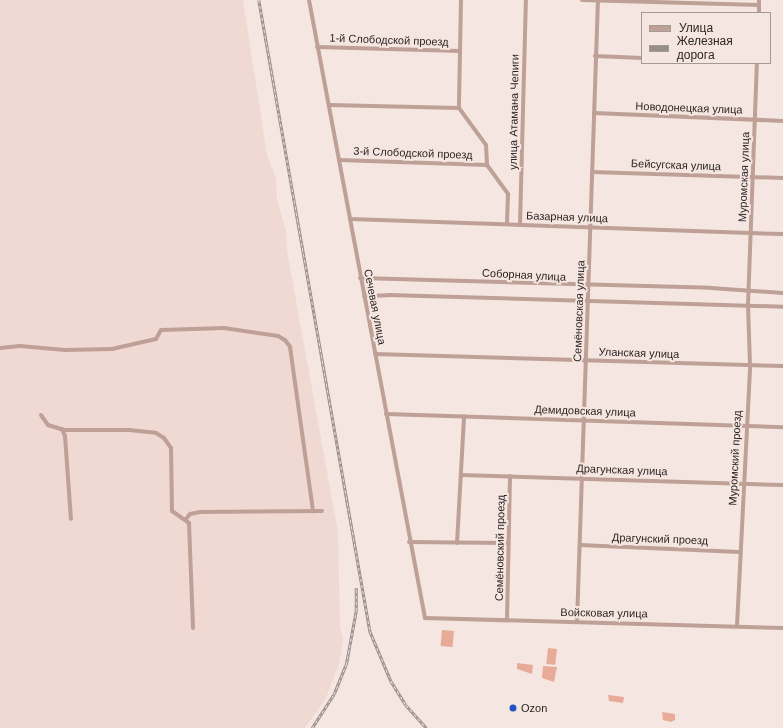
<!DOCTYPE html>
<meta charset="utf-8">
<style>
body{margin:0}
#map{position:relative;width:783px;height:728px;overflow:hidden;background:#f5e6e1;font-family:Helvetica,sans-serif}
div>[style]{position:absolute}
.built>*{inset:0;background:#f0d9d2}
.green>*{inset:0;background:#e7ab98;transform-origin:0 0}
.minor>*{height:4px;margin:-2px;padding:0 2px;transform-origin:2px;border-radius:2px;background:#bea097}
.rail>*{height:2.5px;margin-top:-1.25px;transform-origin:0;background:repeating-linear-gradient(90deg,#f5e6e1 0 3px,#978d89 0 6px);box-sizing:border-box;border-block:1px solid #978d89}
.dots>*{width:11px;height:11px;translate:-50% -50%;box-sizing:border-box;border:2px solid #f5e6e1;border-radius:50%}
span{translate:-50% -50%;white-space:nowrap;text-align:center;line-height:1.15;-webkit-text-stroke:4px #f5e6e1;paint-order:stroke}
.street-label{font-size:11px;color:#2b2523}
.poi-label{font-size:11px;color:#2b2523}
.left{translate:0 -50%;text-align:left}
.legend{position:absolute;left:641px;top:12px;width:130px;height:52px;box-sizing:border-box;background:#f5e6e1;border:1px solid #a49995;margin:0;padding:5px 7px;list-style:none;font-size:12px;color:#2b2523}
.legend li{display:flex;align-items:center;gap:8px;height:20px}
.legend b{width:20px;border:1px solid #a49995}
</style>
<div id="map">
<div class="built">
<i style="clip-path:polygon(0 0,243px 0,267px 155px,276px 178px,277px 200px,286px 231px,287px 251px,338px 532px,340px 627px,343px 640px,339px 664px,326px 698px,305px 728px,0 728px)"></i>
</div>
<div class="green">
<i style="left:442px;top:630px;width:12px;height:16px;rotate:5deg"></i>
<i style="left:548px;top:648px;width:9px;height:16px;rotate:6deg"></i>
<i style="clip-path:polygon(517px 663px,533px 665px,532px 674px,517px 669px)"></i>
<i style="clip-path:polygon(543px 666px,557px 667px,554px 682px,542px 678px)"></i>
<i style="clip-path:polygon(608px 695px,624px 697px,623px 703px,609px 701px)"></i>
<i style="clip-path:polygon(662px 712px,675px 714px,675px 720px,671px 722px,663px 720px)"></i>
</div>
<div class="minor">
<i style="left:309px;top:0;width:629px;rotate:79.37deg"></i>
<i style="left:425px;top:618px;width:358px;rotate:1.6deg"></i>
<i style="left:461px;top:0;width:108px;rotate:91.1deg"></i>
<i style="left:459px;top:108px;width:46px;rotate:53.9deg"></i>
<i style="left:486px;top:145px;width:20px;rotate:87deg"></i>
<i style="left:487px;top:165px;width:36px;rotate:54deg"></i>
<i style="left:508px;top:194px;width:30px;rotate:92deg"></i>
<i style="left:582px;top:0;width:177px;rotate:1.6deg"></i>
<i style="left:759px;top:13px;width:13px;rotate:-90deg"></i>
<i style="left:317px;top:47px;width:143px;rotate:1.6deg"></i>
<i style="left:595px;top:56px;width:47px;rotate:2.4deg"></i>
<i style="left:329px;top:105px;width:130px;rotate:1.3deg"></i>
<i style="left:594px;top:113px;width:189px;rotate:2.4deg"></i>
<i style="left:339px;top:160px;width:148px;rotate:1.9deg"></i>
<i style="left:592px;top:172px;width:191px;rotate:1.8deg"></i>
<i style="left:350px;top:219px;width:433px;rotate:2deg"></i>
<i style="left:520px;top:225px;width:225px;rotate:-88.5deg"></i>
<i style="left:360px;top:278px;width:351px;rotate:1.6deg"></i>
<i style="left:711px;top:288px;width:72px;rotate:4deg"></i>
<i style="left:364px;top:296px;width:25px;rotate:-2deg"></i>
<i style="left:389px;top:295px;width:394px;rotate:1.7deg"></i>
<i style="left:0;top:348px;width:20px;rotate:-6deg"></i>
<i style="left:20px;top:346px;width:45px;rotate:5.1deg"></i>
<i style="left:65px;top:350px;width:47px;rotate:-1.2deg"></i>
<i style="left:112px;top:349px;width:45px;rotate:-12.8deg"></i>
<i style="left:156px;top:339px;width:10px;rotate:-61deg"></i>
<i style="left:161px;top:330px;width:63px;rotate:-1.8deg"></i>
<i style="left:224px;top:328px;width:55px;rotate:8.4deg"></i>
<i style="left:278px;top:336px;width:8px;rotate:30deg"></i>
<i style="left:285px;top:340px;width:9px;rotate:54deg"></i>
<i style="left:290px;top:347px;width:166px;rotate:82deg"></i>
<i style="left:375px;top:354px;width:408px;rotate:1.7deg"></i>
<i style="left:386px;top:414px;width:397px;rotate:1.9deg"></i>
<i style="left:41px;top:415px;width:12px;rotate:55deg"></i>
<i style="left:48px;top:425px;width:17px;rotate:17deg"></i>
<i style="left:64px;top:430px;width:65px"></i>
<i style="left:129px;top:430px;width:27px;rotate:6deg"></i>
<i style="left:156px;top:433px;width:9px;rotate:32deg"></i>
<i style="left:164px;top:438px;width:12px;rotate:55deg"></i>
<i style="left:171px;top:448px;width:63px;rotate:89.1deg"></i>
<i style="left:172px;top:511px;width:21px;rotate:35deg"></i>
<i style="left:189px;top:523px;width:105px;rotate:87.8deg"></i>
<i style="left:62px;top:429px;width:8px;rotate:67deg"></i>
<i style="left:65px;top:436px;width:83px;rotate:85.9deg"></i>
<i style="left:461px;top:475px;width:322px;rotate:1.8deg"></i>
<i style="left:186px;top:519px;width:6px;rotate:-51deg"></i>
<i style="left:190px;top:514px;width:10px;rotate:-11deg"></i>
<i style="left:200px;top:512px;width:122px;rotate:-0.5deg"></i>
<i style="left:409px;top:542px;width:99px;rotate:0.6deg"></i>
<i style="left:457px;top:543px;width:127px;rotate:-86.8deg"></i>
<i style="left:580px;top:545px;width:160px;rotate:2.5deg"></i>
<i style="left:507px;top:620px;width:144px;rotate:-88.8deg"></i>
<i style="left:577px;top:622px;width:622px;rotate:-88.07deg"></i>
<i style="left:737px;top:626px;width:261px;rotate:-87.1deg"></i>
<i style="left:750px;top:365px;width:60px;rotate:-91.9deg"></i>
<i style="left:748px;top:305px;width:242px;rotate:-87.9deg"></i>
</div>
<div class="rail">
<i style="left:259px;top:0;width:641px;rotate:80.02deg"></i>
<i style="left:370px;top:631px;width:54px;rotate:67.2deg"></i>
<i style="left:391px;top:681px;width:28px;rotate:58deg"></i>
<i style="left:406px;top:705px;width:31px;rotate:48deg"></i>
<i style="left:312px;top:728px;width:40px;rotate:-57.1deg"></i>
<i style="left:334px;top:694px;width:31px;rotate:-68deg"></i>
<i style="left:346px;top:665px;width:55px;rotate:-79.5deg"></i>
<i style="left:356px;top:611px;width:23px;rotate:-90deg"></i>
</div>
<div class="dots">
<i style="left:513px;top:708px;background:#2453c1"></i>
</div>
<div class="street-label">
<span style="left:389px;top:40px;rotate:2deg">1-й Слободской проезд</span>
<span style="left:689px;top:108px;rotate:2deg">Новодонецкая улица</span>
<span style="left:514px;top:112px;rotate:-89deg">улица Атамана Чепиги</span>
<span style="left:413px;top:153px;rotate:2deg">3-й Слободской проезд</span>
<span style="left:676px;top:165px;rotate:2deg">Бейсугская улица</span>
<span style="left:744px;top:177px;rotate:-88deg">Муромская улица</span>
<span style="left:567px;top:217px;rotate:2deg">Базарная улица</span>
<span style="left:524px;top:275px;rotate:3deg">Соборная улица</span>
<span style="left:375px;top:307px;rotate:79deg">Сечевая улица</span>
<span style="left:579px;top:311px;rotate:-88deg">Семёновская улица</span>
<span style="left:639px;top:353px;rotate:2deg">Уланская улица</span>
<span style="left:585px;top:411px;rotate:2deg">Демидовская улица</span>
<span style="left:735px;top:458px;rotate:-87deg">Муромский проезд</span>
<span style="left:622px;top:470px;rotate:2deg">Драгунская улица</span>
<span style="left:660px;top:539px;rotate:2deg">Драгунский проезд</span>
<span style="left:500px;top:548px;rotate:-89deg">Семёновский проезд</span>
<span style="left:604px;top:613px;rotate:1deg">Войсковая улица</span>
</div>
<div class="poi-label">
<span class="left" style="left:521px;top:708px">Ozon</span>
</div>
<ul class="legend">
<li><b style="height:5px;background:#bea097"></b>Улица</li>
<li><b style="height:5px;background:#978d89"></b>Железная дорога</li>
</ul>
</div>
